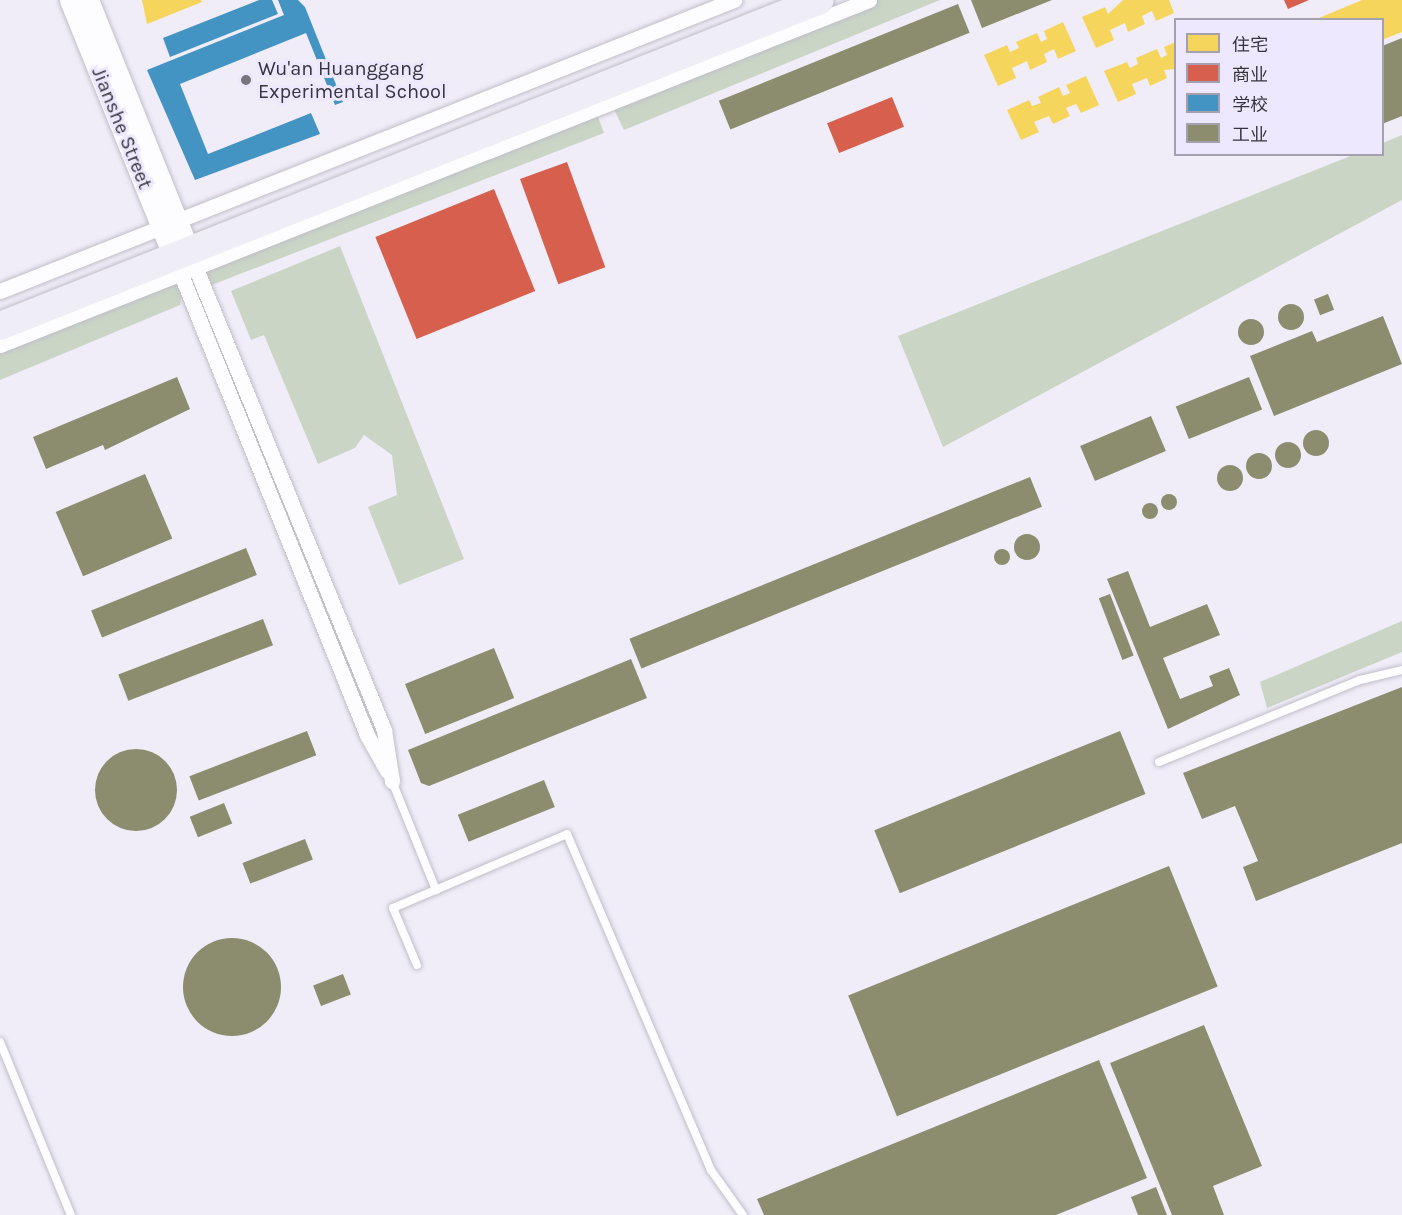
<!DOCTYPE html>
<meta charset="utf-8">
<style>
body{margin:0}
#map{position:relative;width:1402px;height:1215px;overflow:hidden;background:#f0edf9;font-family:Karla,"Noto Sans SC",sans-serif}
div>[style]{position:absolute}
.green>*{inset:0;background:#cad5c6}
.homes>*{inset:0;background:#f6d55c}
.shops>*{inset:0;background:#d6604d;transform-origin:0 0}
.schools>*{inset:0;background:#4393c3}
.industry>*{inset:0;background:#8c8c6e;transform-origin:0 0}
.round{border-radius:50%}
.roads{filter:drop-shadow(0 0 2px #c0bec8) drop-shadow(0 0 2px #c0bec8)}
.lane>*{height:8px;margin:-4px;padding:0 4px;transform-origin:4px;border-radius:4px;background:#fdfcfe}
.street>*{height:15px;margin:-7.5px;padding:0 7.5px;transform-origin:7.5px;border-radius:7.5px;background:#fdfcfe}
.secondary>*{height:21px;margin:-10.5px;padding:0 10.5px;transform-origin:10.5px;border-radius:10.5px;background:#fdfcfe}
.highway>*{height:28px;margin:-14px;padding:0 14px;transform-origin:14px;border-radius:14px;background:#efedf5}
.dots>*{width:16px;height:16px;translate:-50% -50%;box-sizing:border-box;border:3px solid #eee8fe;border-radius:50%}
span{translate:-50% -50%;white-space:nowrap;text-align:center;line-height:1.15;-webkit-text-stroke:6px #eee8fe;paint-order:stroke}
.poi-label{font-size:20px;color:#36343c}
.left{translate:0 -50%;text-align:left}
.street-label{font-size:20px;color:#36343c}
.legend{position:absolute;left:1174px;top:18px;width:210px;height:138px;box-sizing:border-box;background:#eee8fe;border:2px solid #a4a0b0;margin:0;padding:8px 10px;list-style:none;font-size:18px;color:#36343c}
.legend li{display:flex;align-items:center;gap:12px;height:30px}
.legend b{width:30px;border:2px solid #a4a0b0}
</style>
<div id="map">
<div class="green">
<i style="clip-path:polygon(869px 0,940px 0,624px 130px,611px 103px)"></i>
<i style="clip-path:polygon(595px 109px,604px 133px,204px 288px,206px 264px)"></i>
<i style="clip-path:polygon(1402px 135px,1402px 200px,943px 447px,898px 336px,1353px 155px,1382px 154px,1383px 143px)"></i>
<i style="clip-path:polygon(340px 246px,464px 559px,399px 585px,368px 507px,397px 495px,392px 455px,364px 435px,355px 448px,318px 464px,264px 335px,251px 340px,231px 291px)"></i>
<i style="clip-path:polygon(169px 278px,184px 282px,180px 305px,0 380px,0 348px)"></i>
<i style="clip-path:polygon(1402px 621px,1402px 652px,1267px 708px,1260px 682px)"></i>
</div>
<div class="homes">
<i style="clip-path:polygon(142px 0,201px 0,202px 2px,147px 24px)"></i>
<i style="clip-path:polygon(1123px 0,1169px 0,1174px 13px,1156px 21px,1152px 11px,1142px 16px,1145px 24px,1128px 32px,1125px 23px,1110px 30px,1114px 40px,1096px 48px,1082px 17px,1105px 7px,1108px 14px)"></i>
<i style="clip-path:polygon(1362px 0,1402px 0,1402px 32px,1382px 40px,1382px 20px,1314px 20px)"></i>
<i style="clip-path:polygon(1063px 22px,1076px 51px,1058px 59px,1054px 49px,1044px 54px,1047px 62px,1030px 70px,1027px 61px,1012px 68px,1016px 78px,998px 86px,984px 55px,1007px 45px,1010px 52px,1019px 48px,1016px 42px,1037px 33px,1041px 42px,1047px 39px,1044px 31px)"></i>
<i style="clip-path:polygon(1176px 42px,1176px 69px,1164px 70px,1167px 78px,1150px 86px,1147px 78px,1132px 84px,1136px 94px,1118px 102px,1104px 71px,1127px 62px,1130px 68px,1138px 64px,1136px 58px,1157px 49px,1161px 58px,1167px 55px,1164px 47px)"></i>
<i style="clip-path:polygon(1086px 76px,1099px 105px,1081px 113px,1076px 104px,1066px 108px,1070px 116px,1053px 124px,1049px 116px,1034px 122px,1039px 132px,1021px 140px,1007px 110px,1029px 100px,1032px 106px,1041px 103px,1038px 97px,1059px 87px,1063px 96px,1070px 93px,1066px 85px)"></i>
</div>
<div class="shops">
<i style="clip-path:polygon(1284px 0,1309px 0,1288px 9px)"></i>
<i style="left:892px;top:97px;width:32px;height:70px;rotate:68deg"></i>
<i style="left:567px;top:162px;width:112px;height:50px;rotate:70deg"></i>
<i style="left:494px;top:189px;width:110px;height:128px;rotate:68deg"></i>
</div>
<div class="schools">
<i style="clip-path:polygon(259px 0,272px 0,278px 14px,170px 57px,163px 38px)"></i>
<i style="clip-path:polygon(278px 0,298px 0,305px 7px,343px 102px,335px 105px,306px 33px,180px 84px,208px 154px,311px 113px,320px 134px,195px 180px,147px 70px,284px 15px)"></i>
</div>
<div class="industry">
<i style="clip-path:polygon(971px 0,1052px 0,982px 28px)"></i>
<i style="left:958px;top:4px;width:31px;height:258px;rotate:68deg"></i>
<i style="clip-path:polygon(1402px 38px,1402px 116px,1382px 124px,1382px 46px)"></i>
<i style="left:1328px;top:294px;width:17px;height:15px;rotate:69deg"></i>
<i class="round" style="left:1278px;top:304px;width:26px;height:26px"></i>
<i style="clip-path:polygon(1383px 316px,1402px 364px,1274px 416px,1250px 356px,1312px 331px,1317px 342px)"></i>
<i class="round" style="left:1238px;top:319px;width:26px;height:26px"></i>
<i style="clip-path:polygon(177px 377px,190px 409px,105px 450px,103px 445px,46px 469px,33px 437px)"></i>
<i style="left:1249px;top:377px;width:35px;height:79px;rotate:68deg"></i>
<i style="left:1151px;top:416px;width:38px;height:77px;rotate:67deg"></i>
<i class="round" style="left:1303px;top:430px;width:26px;height:26px"></i>
<i class="round" style="left:1275px;top:442px;width:26px;height:26px"></i>
<i class="round" style="left:1246px;top:453px;width:26px;height:26px"></i>
<i class="round" style="left:1217px;top:465px;width:26px;height:26px"></i>
<i style="left:145px;top:474px;width:70px;height:97px;rotate:67deg"></i>
<i style="left:1030px;top:477px;width:32px;height:432px;rotate:68deg"></i>
<i class="round" style="left:1161px;top:494px;width:16px;height:16px"></i>
<i class="round" style="left:1142px;top:503px;width:16px;height:16px"></i>
<i class="round" style="left:1014px;top:534px;width:26px;height:26px"></i>
<i style="left:246px;top:548px;width:29px;height:167px;rotate:68deg"></i>
<i class="round" style="left:994px;top:549px;width:16px;height:16px"></i>
<i style="clip-path:polygon(1128px 571px,1150px 627px,1207px 604px,1220px 635px,1163px 658px,1180px 699px,1213px 686px,1209px 676px,1229px 668px,1240px 695px,1168px 729px,1107px 579px)"></i>
<i style="left:1110px;top:594px;width:66px;height:12px;rotate:69deg"></i>
<i style="left:263px;top:619px;width:28px;height:155px;rotate:69deg"></i>
<i style="left:494px;top:648px;width:54px;height:96px;rotate:68deg"></i>
<i style="clip-path:polygon(631px 659px,647px 698px,429px 786px,421px 783px,408px 750px)"></i>
<i style="clip-path:polygon(1402px 687px,1402px 843px,1256px 901px,1243px 867px,1258px 861px,1235px 806px,1202px 819px,1183px 773px)"></i>
<i style="left:307px;top:731px;width:26px;height:126px;rotate:69deg"></i>
<i style="left:1120px;top:731px;width:68px;height:265px;rotate:68deg"></i>
<i class="round" style="left:95px;top:749px;width:82px;height:82px"></i>
<i style="left:544px;top:780px;width:29px;height:93px;rotate:68deg"></i>
<i style="left:224px;top:803px;width:22px;height:37px;rotate:68deg"></i>
<i style="left:305px;top:839px;width:22px;height:67px;rotate:69deg"></i>
<i style="left:1169px;top:866px;width:130px;height:346px;rotate:68deg"></i>
<i class="round" style="left:183px;top:938px;width:98px;height:98px"></i>
<i style="left:343px;top:974px;width:22px;height:32px;rotate:69deg"></i>
<i style="clip-path:polygon(1204px 1025px,1262px 1166px,1213px 1186px,1224px 1215px,1172px 1215px,1110px 1063px)"></i>
<i style="clip-path:polygon(1099px 1060px,1147px 1178px,1056px 1215px,764px 1215px,757px 1199px)"></i>
<i style="clip-path:polygon(1156px 1187px,1167px 1215px,1138px 1215px,1131px 1197px)"></i>
</div>
<div class="roads">
<div class="lane">
<i style="left:1159px;top:762px;width:217px;rotate:-22.2deg"></i>
<i style="left:1360px;top:680px;width:43px;rotate:-13.4deg"></i>
<i style="left:392px;top:781px;width:118px;rotate:68deg"></i>
<i style="left:417px;top:965px;width:62px;rotate:-112.8deg"></i>
<i style="left:393px;top:908px;width:189px;rotate:-23deg"></i>
<i style="left:567px;top:834px;width:366px;rotate:66.8deg"></i>
<i style="left:711px;top:1170px;width:55px;rotate:54.6deg"></i>
<i style="left:0;top:1042px;width:187px;rotate:67.7deg"></i>
</div>
<div class="street">
<i style="left:192px;top:259px;width:509px;rotate:67.82deg"></i>
<i style="left:384px;top:730px;width:52px;rotate:81.1deg"></i>
<i style="left:178px;top:267px;width:505px;rotate:68.01deg"></i>
<i style="left:367px;top:735px;width:41px;rotate:60.9deg"></i>
<i style="left:0;top:291px;width:790px;rotate:-21.63deg"></i>
<i style="left:0;top:345px;width:935px;rotate:-21.65deg"></i>
</div>
<div class="secondary">
<i style="left:70px;top:0;width:277px;rotate:68deg"></i>
<i style="left:88px;top:0;width:271px;rotate:68.1deg"></i>
</div>
<div class="highway">
<i style="left:0;top:326px;width:882px;rotate:-21.68deg"></i>
</div>
</div>
<div class="dots">
<i style="left:246px;top:80px;background:#77757e"></i>
</div>
<div class="poi-label">
<span class="left" style="left:258px;top:80px">Wu'an Huanggang<br>Experimental School</span>
</div>
<div class="street-label">
<span style="left:122px;top:128px;rotate:68deg">Jianshe Street</span>
</div>
<ul class="legend">
<li><b style="height:16px;background:#f6d55c"></b>住宅</li>
<li><b style="height:16px;background:#d6604d"></b>商业</li>
<li><b style="height:16px;background:#4393c3"></b>学校</li>
<li><b style="height:16px;background:#8c8c6e"></b>工业</li>
</ul>
</div>
